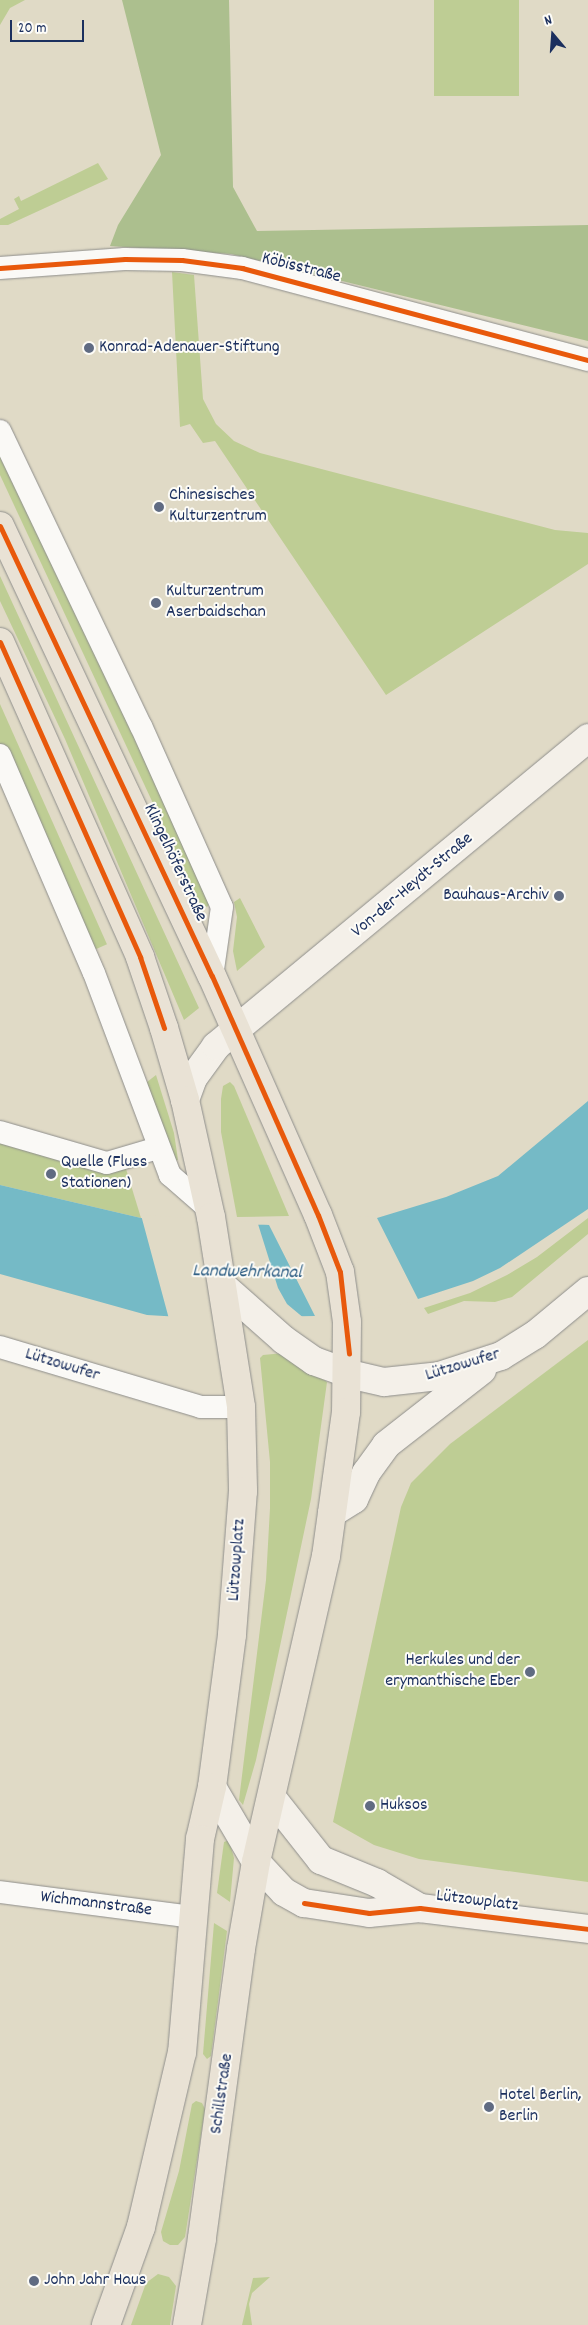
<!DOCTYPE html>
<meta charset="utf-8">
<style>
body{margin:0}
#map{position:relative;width:588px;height:2325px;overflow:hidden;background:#e0dac6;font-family:Dekko,sans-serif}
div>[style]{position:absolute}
.green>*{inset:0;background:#becd94;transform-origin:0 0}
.forest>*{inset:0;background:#acbf8e}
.water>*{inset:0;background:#75bac6}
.pier>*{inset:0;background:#e0dac6}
.roads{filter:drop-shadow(0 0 1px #8e8e8c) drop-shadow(0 0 1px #8e8e8c)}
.street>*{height:22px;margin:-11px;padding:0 11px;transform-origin:11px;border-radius:11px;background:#faf9f6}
.secondary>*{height:28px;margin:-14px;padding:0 14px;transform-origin:14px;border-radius:14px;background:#f4f0e9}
.primary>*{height:28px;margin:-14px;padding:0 14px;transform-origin:14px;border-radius:14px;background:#e9e2d5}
.cycleway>*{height:5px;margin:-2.5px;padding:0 2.5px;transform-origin:2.5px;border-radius:2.5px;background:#e8590c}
.dots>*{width:14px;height:14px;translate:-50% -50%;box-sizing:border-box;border:2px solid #fdfcf7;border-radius:50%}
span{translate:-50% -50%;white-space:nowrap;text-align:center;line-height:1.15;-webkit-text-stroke:4px #fdfcf7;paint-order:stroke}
.street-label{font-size:18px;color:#1b2f5e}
.poi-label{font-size:18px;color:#1b2f5e}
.left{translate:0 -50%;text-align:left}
.right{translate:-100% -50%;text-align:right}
.water-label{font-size:19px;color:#2a5b82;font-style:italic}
.north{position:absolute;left:528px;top:10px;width:50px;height:50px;-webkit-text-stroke:4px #fdfcf7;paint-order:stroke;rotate:342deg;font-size:14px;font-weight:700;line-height:20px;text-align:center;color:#1b2f5e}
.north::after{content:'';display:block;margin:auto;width:18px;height:22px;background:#1b2f5e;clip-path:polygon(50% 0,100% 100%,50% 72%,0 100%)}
.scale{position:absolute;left:10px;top:20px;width:74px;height:22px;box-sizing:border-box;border:2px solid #1b2f5e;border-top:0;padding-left:6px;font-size:15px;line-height:18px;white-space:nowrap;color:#1b2f5e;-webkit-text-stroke:4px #fdfcf7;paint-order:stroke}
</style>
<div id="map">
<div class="green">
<i style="clip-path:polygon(0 0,25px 0,10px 8px,0 25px)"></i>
<i style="left:434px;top:0;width:85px;height:96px"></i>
<i style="clip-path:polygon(98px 163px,108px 179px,8px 225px,0 225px,0 219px,19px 209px,14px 199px,19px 196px,21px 201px)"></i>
<i style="clip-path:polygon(172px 272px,194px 275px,203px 399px,216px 424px,234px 441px,260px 453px,555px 530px,588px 533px,588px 564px,386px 695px,215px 441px,203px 443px,190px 424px,180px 427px)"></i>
<i style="clip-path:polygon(0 450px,211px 902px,207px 907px,199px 902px,0 475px)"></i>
<i style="clip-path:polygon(0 576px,199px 1008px,184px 1020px,65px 739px,0 601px)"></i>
<i style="left:0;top:704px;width:263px;height:26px;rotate:66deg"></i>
<i style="clip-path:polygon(240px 898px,265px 947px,237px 971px,233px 951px,237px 917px,234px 902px)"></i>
<i style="clip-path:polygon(156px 1075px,174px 1133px,178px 1160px,172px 1162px,147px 1082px)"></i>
<i style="clip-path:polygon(230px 1082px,234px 1086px,289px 1216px,237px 1217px,221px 1132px,221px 1099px,223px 1086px)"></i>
<i style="clip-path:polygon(0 1143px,126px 1169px,141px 1218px,0 1185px)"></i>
<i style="clip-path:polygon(588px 1218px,588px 1234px,512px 1297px,495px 1302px,464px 1301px,428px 1314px,424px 1308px,470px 1293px,507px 1275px,537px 1257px)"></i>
<i style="clip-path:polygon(588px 1340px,588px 1882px,419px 1859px,374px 1845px,333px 1822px,401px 1507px,411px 1483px,450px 1444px)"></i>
<i style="clip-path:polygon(284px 1353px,327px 1382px,311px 1499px,256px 1760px,243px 1805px,239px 1800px,266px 1580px,270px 1508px,270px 1462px,260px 1358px,263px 1355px)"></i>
<i style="clip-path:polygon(229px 1840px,234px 1858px,230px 1902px,217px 1893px,224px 1842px)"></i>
<i style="clip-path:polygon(214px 1923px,227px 1931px,211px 2056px,207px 2059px,203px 2054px)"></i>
<i style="clip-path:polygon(196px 2101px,202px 2103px,205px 2109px,185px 2237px,178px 2245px,170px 2245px,163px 2241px,161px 2232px,179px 2171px,192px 2104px)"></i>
<i style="clip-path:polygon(158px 2274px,169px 2277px,176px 2286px,170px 2325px,131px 2325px,146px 2283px)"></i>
<i style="clip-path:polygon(270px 2277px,252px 2293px,249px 2304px,252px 2325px,242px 2325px,253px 2278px)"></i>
</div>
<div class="forest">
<i style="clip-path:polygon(122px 0,229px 0,233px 187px,257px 231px,588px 225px,588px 341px,231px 254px,110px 246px,118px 225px,161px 155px)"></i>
</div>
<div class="water">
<i style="clip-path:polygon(588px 1101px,588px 1209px,500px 1268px,473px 1281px,418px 1299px,315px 1316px,198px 1318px,147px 1315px,0 1274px,0 1185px,141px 1218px,254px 1225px,377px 1218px,446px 1197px,498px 1176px)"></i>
</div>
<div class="pier">
<i style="clip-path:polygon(141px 1215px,254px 1222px,376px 1216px,419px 1301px,316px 1318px,269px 1225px,258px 1224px,278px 1288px,287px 1304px,305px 1319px,169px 1319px)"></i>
</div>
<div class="roads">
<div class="street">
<i style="left:0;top:268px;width:125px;rotate:-4.1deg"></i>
<i style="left:125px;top:259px;width:57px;rotate:1deg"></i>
<i style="left:182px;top:260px;width:61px;rotate:7.6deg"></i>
<i style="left:242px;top:268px;width:358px;rotate:14.9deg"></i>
<i style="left:0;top:431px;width:327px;rotate:64.5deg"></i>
<i style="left:141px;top:726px;width:198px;rotate:65.9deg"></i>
<i style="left:222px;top:907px;width:70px;rotate:98.2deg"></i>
<i style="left:0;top:755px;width:237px;rotate:66.7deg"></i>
<i style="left:94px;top:973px;width:216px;rotate:69.4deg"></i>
<i style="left:170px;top:1175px;width:52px;rotate:41.1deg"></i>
<i style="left:0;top:1132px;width:111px;rotate:16.2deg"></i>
<i style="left:107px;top:1163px;width:53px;rotate:-16.4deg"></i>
<i style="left:0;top:1347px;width:210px;rotate:16.6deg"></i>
<i style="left:201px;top:1407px;width:40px"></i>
<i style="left:0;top:1892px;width:194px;rotate:7.4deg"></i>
</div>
<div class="secondary">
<i style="left:185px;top:1100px;width:23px;rotate:-70deg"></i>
<i style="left:193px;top:1078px;width:39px;rotate:-54deg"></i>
<i style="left:216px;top:1046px;width:483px;rotate:-39.6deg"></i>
<i style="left:224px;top:1287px;width:80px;rotate:41.5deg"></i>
<i style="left:284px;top:1340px;width:37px;rotate:35deg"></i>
<i style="left:314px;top:1361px;width:37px;rotate:20deg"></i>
<i style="left:349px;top:1374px;width:36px;rotate:13deg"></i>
<i style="left:384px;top:1382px;width:55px;rotate:-6.2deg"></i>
<i style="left:439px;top:1376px;width:65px;rotate:-17.9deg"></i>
<i style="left:501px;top:1356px;width:40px;rotate:-32deg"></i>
<i style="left:535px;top:1335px;width:69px;rotate:-39.7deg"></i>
<i style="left:332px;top:1513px;width:26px;rotate:-32deg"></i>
<i style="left:354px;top:1499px;width:29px;rotate:-65deg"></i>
<i style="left:366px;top:1473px;width:34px;rotate:-54deg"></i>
<i style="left:386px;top:1445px;width:122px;rotate:-38deg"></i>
<i style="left:212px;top:1787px;width:87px;rotate:59.6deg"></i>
<i style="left:256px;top:1862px;width:41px;rotate:47deg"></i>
<i style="left:284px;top:1892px;width:23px;rotate:29deg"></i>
<i style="left:304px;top:1903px;width:66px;rotate:8.7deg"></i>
<i style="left:369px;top:1913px;width:51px;rotate:-5.6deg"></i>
<i style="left:420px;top:1908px;width:169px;rotate:7.1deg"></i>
<i style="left:272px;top:1798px;width:79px;rotate:51.7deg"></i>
<i style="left:321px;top:1860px;width:61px;rotate:22.3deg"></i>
<i style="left:377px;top:1883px;width:50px;rotate:30.2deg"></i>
</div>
<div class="primary">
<i style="left:0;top:526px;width:497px;rotate:64.8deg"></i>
<i style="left:212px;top:976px;width:261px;rotate:66.1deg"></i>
<i style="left:318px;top:1215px;width:61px;rotate:68.9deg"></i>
<i style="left:340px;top:1272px;width:50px;rotate:82deg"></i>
<i style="left:347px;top:1322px;width:90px;rotate:90.6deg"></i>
<i style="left:346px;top:1412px;width:145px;rotate:97.9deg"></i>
<i style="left:326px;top:1556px;width:314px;rotate:102.9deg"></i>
<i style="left:256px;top:1862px;width:88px;rotate:99.8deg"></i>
<i style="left:241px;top:1949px;width:293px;rotate:97.7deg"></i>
<i style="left:202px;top:2239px;width:87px;rotate:99.9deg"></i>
<i style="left:0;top:642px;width:345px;rotate:66deg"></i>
<i style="left:140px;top:957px;width:75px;rotate:71.3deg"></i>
<i style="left:164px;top:1028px;width:75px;rotate:73.7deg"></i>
<i style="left:185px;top:1100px;width:120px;rotate:77.5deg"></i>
<i style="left:211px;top:1217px;width:192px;rotate:81deg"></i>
<i style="left:241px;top:1407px;width:84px;rotate:88.6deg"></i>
<i style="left:243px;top:1491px;width:144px;rotate:94.4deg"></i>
<i style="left:232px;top:1635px;width:153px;rotate:97.5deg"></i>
<i style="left:212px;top:1787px;width:53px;rotate:103deg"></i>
<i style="left:200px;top:1839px;width:214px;rotate:94.8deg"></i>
<i style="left:182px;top:2052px;width:180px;rotate:103.2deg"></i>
<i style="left:141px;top:2227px;width:104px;rotate:109.7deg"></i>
</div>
</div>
<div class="cycleway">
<i style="left:0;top:268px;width:125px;rotate:-4.1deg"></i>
<i style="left:125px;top:259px;width:57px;rotate:1deg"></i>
<i style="left:182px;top:260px;width:61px;rotate:7.6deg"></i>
<i style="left:242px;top:268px;width:358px;rotate:14.9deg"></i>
<i style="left:0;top:526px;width:497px;rotate:64.8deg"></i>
<i style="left:212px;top:976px;width:261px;rotate:66.1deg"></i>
<i style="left:318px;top:1215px;width:61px;rotate:68.9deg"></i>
<i style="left:340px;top:1272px;width:82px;rotate:83.7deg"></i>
<i style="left:0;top:642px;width:345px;rotate:66deg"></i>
<i style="left:140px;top:957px;width:75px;rotate:71.3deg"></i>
<i style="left:304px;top:1903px;width:66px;rotate:8.7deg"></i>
<i style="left:369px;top:1913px;width:51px;rotate:-5.6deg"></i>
<i style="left:420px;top:1908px;width:169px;rotate:7.1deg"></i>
</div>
<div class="dots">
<i style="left:89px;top:348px;background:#606b82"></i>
<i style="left:159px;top:507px;background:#606b82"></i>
<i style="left:156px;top:603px;background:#606b82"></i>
<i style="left:559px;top:896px;background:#606b82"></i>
<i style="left:51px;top:1174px;background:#606b82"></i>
<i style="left:530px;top:1672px;background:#606b82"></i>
<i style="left:370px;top:1806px;background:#606b82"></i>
<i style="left:489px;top:2107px;background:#606b82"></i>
<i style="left:34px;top:2281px;background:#606b82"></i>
</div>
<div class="street-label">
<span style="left:301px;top:269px;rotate:14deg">Köbisstraße</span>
<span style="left:174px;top:863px;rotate:65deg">Klingelhöferstraße</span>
<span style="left:413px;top:886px;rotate:-40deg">Von-der-Heydt-Straße</span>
<span style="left:62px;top:1366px;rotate:17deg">Lützowufer</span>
<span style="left:463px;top:1366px;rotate:-17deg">Lützowufer</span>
<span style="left:238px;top:1560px;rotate:-86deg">Lützowplatz</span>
<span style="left:477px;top:1902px;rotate:7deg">Lützowplatz</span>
<span style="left:96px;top:1905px;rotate:7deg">Wichmannstraße</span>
<span style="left:223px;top:2094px;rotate:-82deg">Schillstraße</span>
</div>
<div class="poi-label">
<span class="left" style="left:99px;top:348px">Konrad-Adenauer-Stiftung</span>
<span class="left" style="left:169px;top:507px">Chinesisches<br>Kulturzentrum</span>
<span class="left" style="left:166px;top:603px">Kulturzentrum<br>Aserbaidschan</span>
<span class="right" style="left:549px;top:896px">Bauhaus-Archiv</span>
<span class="left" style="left:61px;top:1174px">Quelle (Fluss<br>Stationen)</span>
<span class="right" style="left:520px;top:1672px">Herkules und der<br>erymanthische Eber</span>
<span class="left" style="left:380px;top:1806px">Huksos</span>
<span class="left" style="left:499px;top:2107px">Hotel Berlin,<br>Berlin</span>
<span class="left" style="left:44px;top:2281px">John Jahr Haus</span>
</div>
<div class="water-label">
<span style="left:247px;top:1273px;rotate:1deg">Landwehrkanal</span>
</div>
<div class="north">N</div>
<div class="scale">20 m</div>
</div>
